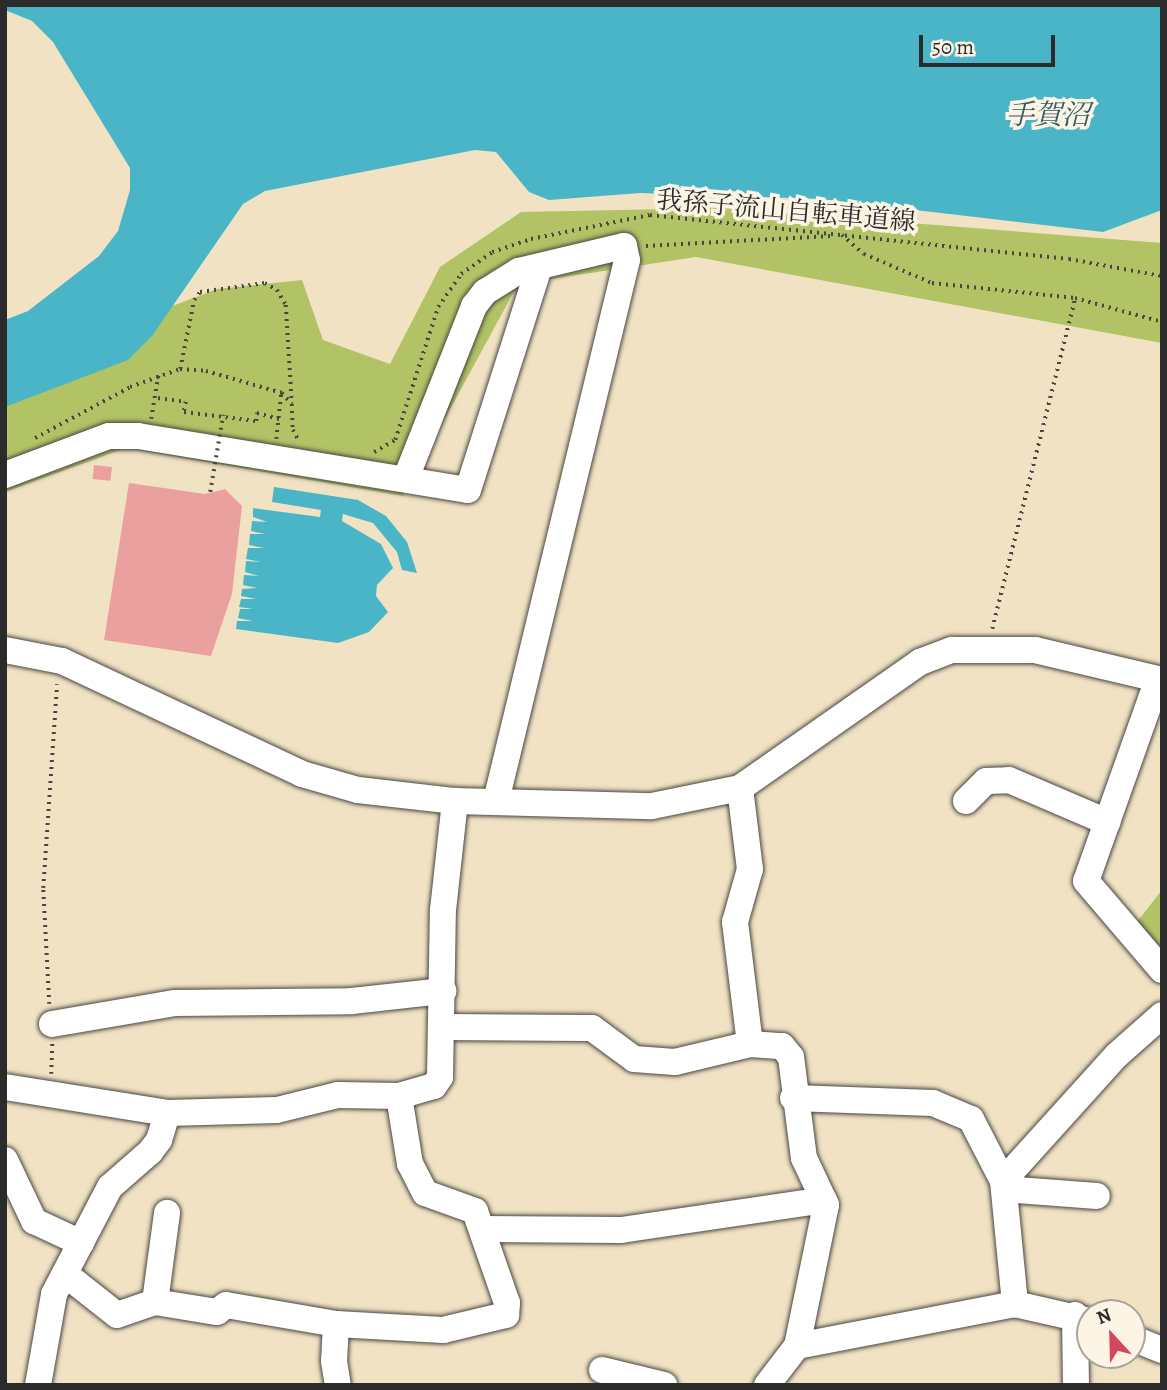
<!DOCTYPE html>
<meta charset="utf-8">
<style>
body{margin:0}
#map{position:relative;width:1167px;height:1390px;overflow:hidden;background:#f0e2c3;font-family:Alegreya,"Noto Serif JP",serif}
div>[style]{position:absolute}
.green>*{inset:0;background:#b2c366}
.water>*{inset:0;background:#4ab5c7}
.building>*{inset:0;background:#eaa09e;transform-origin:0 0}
.path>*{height:3.5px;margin-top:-1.75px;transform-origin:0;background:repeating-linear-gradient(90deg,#494642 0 2px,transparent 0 7px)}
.roads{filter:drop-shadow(0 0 2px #494642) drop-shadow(0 0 2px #494642)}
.minor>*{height:26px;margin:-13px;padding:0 13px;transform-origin:13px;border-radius:13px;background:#fff}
.path-bridge>*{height:3.5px;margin-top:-1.75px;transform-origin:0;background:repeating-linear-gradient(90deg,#494642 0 2px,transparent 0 7px)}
span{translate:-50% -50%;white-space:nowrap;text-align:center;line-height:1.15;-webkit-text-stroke:7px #fcf5e5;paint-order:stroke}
.street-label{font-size:26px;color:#2b2b2b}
.water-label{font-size:28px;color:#365b62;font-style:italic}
.frame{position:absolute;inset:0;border:7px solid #2b2b2b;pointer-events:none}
.north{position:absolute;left:1076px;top:1299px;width:70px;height:70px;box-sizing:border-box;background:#fcf5e5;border:2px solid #a8a49b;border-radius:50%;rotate:338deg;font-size:19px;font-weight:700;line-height:28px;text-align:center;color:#2b2b2b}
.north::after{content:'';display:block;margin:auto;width:24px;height:32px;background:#d1495b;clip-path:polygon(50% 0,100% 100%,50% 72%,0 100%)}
.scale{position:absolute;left:919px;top:35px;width:136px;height:32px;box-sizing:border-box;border:4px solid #2b2b2b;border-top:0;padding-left:9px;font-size:21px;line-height:24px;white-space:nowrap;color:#2b2b2b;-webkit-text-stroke:5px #fcf5e5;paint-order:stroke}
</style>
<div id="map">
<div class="green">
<i style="clip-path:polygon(720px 208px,1162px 243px,1162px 343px,696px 257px,518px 284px,403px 496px,126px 448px,5px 492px,5px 370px,217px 289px,302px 280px,323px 340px,390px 364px,440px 267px,521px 212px)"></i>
<i style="clip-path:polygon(1162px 890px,1162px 956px,1129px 932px)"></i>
</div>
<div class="water">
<i style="clip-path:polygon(5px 5px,1162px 5px,1162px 210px,1103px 232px,821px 199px,640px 193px,549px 200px,529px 192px,496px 152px,475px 150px,265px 191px,243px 204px,152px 336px,128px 360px,5px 407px,5px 320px,28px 311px,99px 256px,118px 231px,130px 190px,130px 168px,53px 42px,32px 21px,5px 10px)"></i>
<i style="clip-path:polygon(274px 487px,358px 500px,386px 516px,407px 542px,417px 573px,402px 570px,397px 552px,373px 523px,343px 514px,342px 521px,381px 544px,393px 568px,377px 585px,376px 596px,388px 612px,369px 632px,338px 643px,236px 629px,237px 621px,253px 621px,238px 618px,240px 609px,253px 609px,239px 607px,241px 599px,256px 599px,241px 596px,242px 589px,257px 588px,243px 585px,244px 575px,259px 576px,245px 572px,246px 561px,261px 562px,246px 559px,248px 548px,264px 548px,249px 545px,250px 534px,265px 534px,251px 531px,252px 521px,267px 522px,253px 517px,253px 508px,320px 517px,321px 510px,272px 502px)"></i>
</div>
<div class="building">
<i style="left:94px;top:465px;width:18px;height:14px;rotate:6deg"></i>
<i style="clip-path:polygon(129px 483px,205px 494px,225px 489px,242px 506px,232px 594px,211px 656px,104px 640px)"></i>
</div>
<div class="path">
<i style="left:842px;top:235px;width:29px;rotate:41deg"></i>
<i style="left:864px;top:254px;width:74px;rotate:23.1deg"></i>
<i style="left:932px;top:283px;width:144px;rotate:6deg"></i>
<i style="left:1075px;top:298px;width:90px;rotate:15.4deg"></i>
<i style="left:646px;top:246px;width:185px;rotate:-3.1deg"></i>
<i style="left:180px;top:369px;width:70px;rotate:-78.5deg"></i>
<i style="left:194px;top:300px;width:10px;rotate:-53deg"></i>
<i style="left:200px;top:292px;width:66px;rotate:-7.9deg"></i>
<i style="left:265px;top:283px;width:14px;rotate:30deg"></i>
<i style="left:277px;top:290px;width:17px;rotate:59deg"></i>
<i style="left:286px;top:305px;width:97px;rotate:86.5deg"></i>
<i style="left:158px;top:398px;width:28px;rotate:8deg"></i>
<i style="left:186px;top:402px;width:10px;rotate:101deg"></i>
<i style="left:184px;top:412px;width:73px;rotate:7.1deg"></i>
<i style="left:256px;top:421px;width:8px;rotate:-83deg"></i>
<i style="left:257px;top:413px;width:23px;rotate:15deg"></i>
<i style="left:151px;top:419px;width:44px;rotate:-80.8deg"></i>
<i style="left:35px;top:438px;width:108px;rotate:-28.2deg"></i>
<i style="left:130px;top:387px;width:53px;rotate:-19.8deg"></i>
<i style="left:180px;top:369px;width:26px;rotate:4deg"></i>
<i style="left:206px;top:371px;width:79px;rotate:16.1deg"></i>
<i style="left:282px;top:393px;width:15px;rotate:48deg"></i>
<i style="left:292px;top:404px;width:26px;rotate:88deg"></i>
<i style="left:293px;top:430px;width:10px;rotate:61deg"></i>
<i style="left:276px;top:439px;width:45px;rotate:-83.7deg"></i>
<i style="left:374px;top:452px;width:24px;rotate:-30deg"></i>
<i style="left:395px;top:440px;width:140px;rotate:-72.1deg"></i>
<i style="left:438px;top:307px;width:40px;rotate:-55.1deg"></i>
<i style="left:461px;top:274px;width:38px;rotate:-35deg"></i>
<i style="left:492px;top:252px;width:41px;rotate:-18.4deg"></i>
<i style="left:531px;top:239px;width:121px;rotate:-11.4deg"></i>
<i style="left:650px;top:215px;width:421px;rotate:6deg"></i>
<i style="left:1069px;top:259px;width:95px;rotate:10.4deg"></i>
<i style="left:992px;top:629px;width:341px;rotate:-75.9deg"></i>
<i style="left:49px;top:1004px;width:116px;rotate:-93deg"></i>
<i style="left:43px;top:888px;width:204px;rotate:-86.1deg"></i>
<i style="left:51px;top:1074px;width:31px;rotate:-88deg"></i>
</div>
<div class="roads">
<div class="minor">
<i style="left:5px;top:475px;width:111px;rotate:-20.6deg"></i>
<i style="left:109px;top:436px;width:29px"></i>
<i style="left:138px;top:436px;width:334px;rotate:9.3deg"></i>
<i style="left:468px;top:490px;width:234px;rotate:-72.3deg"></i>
<i style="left:406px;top:478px;width:185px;rotate:-68.4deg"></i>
<i style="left:474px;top:306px;width:18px;rotate:-52deg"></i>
<i style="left:485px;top:292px;width:40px;rotate:-32deg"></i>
<i style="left:519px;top:271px;width:108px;rotate:-13.4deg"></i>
<i style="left:624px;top:246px;width:14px;rotate:78deg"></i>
<i style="left:627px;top:260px;width:557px;rotate:103.61deg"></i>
<i style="left:5px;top:650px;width:58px;rotate:10.9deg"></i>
<i style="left:62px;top:661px;width:265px;rotate:25.2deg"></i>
<i style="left:302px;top:774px;width:58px;rotate:15.9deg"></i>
<i style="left:358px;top:790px;width:98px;rotate:6.5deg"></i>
<i style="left:455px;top:801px;width:197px;rotate:1.5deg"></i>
<i style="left:652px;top:806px;width:90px;rotate:-11.6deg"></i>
<i style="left:740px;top:788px;width:220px;rotate:-35deg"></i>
<i style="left:920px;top:662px;width:34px;rotate:-21deg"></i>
<i style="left:952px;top:650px;width:83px"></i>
<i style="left:1035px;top:650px;width:130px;rotate:13.3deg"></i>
<i style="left:1158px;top:679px;width:214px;rotate:109.6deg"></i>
<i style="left:1086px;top:881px;width:117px;rotate:49.5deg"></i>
<i style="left:740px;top:788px;width:82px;rotate:83deg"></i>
<i style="left:750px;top:869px;width:55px;rotate:105.8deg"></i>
<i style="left:735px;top:922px;width:123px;rotate:83deg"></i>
<i style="left:966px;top:801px;width:28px;rotate:-45deg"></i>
<i style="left:986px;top:781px;width:23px;rotate:-2deg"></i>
<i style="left:1009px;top:780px;width:107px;rotate:23.2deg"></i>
<i style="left:52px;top:1024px;width:125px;rotate:-9.7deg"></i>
<i style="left:175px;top:1003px;width:177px;rotate:-0.6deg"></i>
<i style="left:352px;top:1001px;width:92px;rotate:-6.3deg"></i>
<i style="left:442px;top:1027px;width:150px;rotate:0.4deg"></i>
<i style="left:592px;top:1028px;width:52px;rotate:36.4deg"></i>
<i style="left:634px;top:1059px;width:41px;rotate:4.2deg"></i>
<i style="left:675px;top:1062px;width:77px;rotate:-13.5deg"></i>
<i style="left:750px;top:1044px;width:32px;rotate:4deg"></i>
<i style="left:782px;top:1046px;width:14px;rotate:51deg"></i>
<i style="left:791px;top:1057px;width:102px;rotate:82.7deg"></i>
<i style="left:804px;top:1158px;width:52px;rotate:64.9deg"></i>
<i style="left:826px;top:1205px;width:144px;rotate:101.6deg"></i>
<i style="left:797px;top:1346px;width:49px;rotate:127.6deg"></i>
<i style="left:5px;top:1087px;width:164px;rotate:9.1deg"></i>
<i style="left:167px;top:1113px;width:110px;rotate:-1.6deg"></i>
<i style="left:277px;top:1110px;width:63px;rotate:-13.8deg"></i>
<i style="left:338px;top:1095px;width:61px;rotate:0.9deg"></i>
<i style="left:399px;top:1096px;width:36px;rotate:-16deg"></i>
<i style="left:434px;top:1086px;width:11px;rotate:-56deg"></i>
<i style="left:440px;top:1077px;width:167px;rotate:-89deg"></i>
<i style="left:443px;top:910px;width:110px;rotate:-83.7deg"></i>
<i style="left:793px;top:1098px;width:140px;rotate:2deg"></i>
<i style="left:933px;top:1103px;width:41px;rotate:22.8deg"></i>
<i style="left:971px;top:1119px;width:70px;rotate:62.7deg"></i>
<i style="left:1003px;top:1181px;width:124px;rotate:84.4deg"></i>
<i style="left:5px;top:1160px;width:68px;rotate:64.6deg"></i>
<i style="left:34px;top:1221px;width:52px;rotate:25.1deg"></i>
<i style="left:1003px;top:1181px;width:170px;rotate:-47.9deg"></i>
<i style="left:1117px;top:1055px;width:60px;rotate:-41.6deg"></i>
<i style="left:1004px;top:1189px;width:93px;rotate:4.3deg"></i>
<i style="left:482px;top:1229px;width:139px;rotate:0.4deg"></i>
<i style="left:621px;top:1230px;width:205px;rotate:-8.4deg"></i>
<i style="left:65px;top:1274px;width:66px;rotate:38.3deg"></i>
<i style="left:117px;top:1315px;width:40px;rotate:-18.9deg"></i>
<i style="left:155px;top:1302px;width:90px;rotate:-82.3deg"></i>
<i style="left:155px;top:1302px;width:63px;rotate:9.2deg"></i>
<i style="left:217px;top:1312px;width:11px;rotate:-38deg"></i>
<i style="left:226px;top:1305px;width:112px;rotate:9.8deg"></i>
<i style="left:336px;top:1324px;width:107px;rotate:3.2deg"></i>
<i style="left:443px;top:1330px;width:65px;rotate:-13.4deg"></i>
<i style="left:506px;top:1315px;width:12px;rotate:-85deg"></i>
<i style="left:507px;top:1303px;width:97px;rotate:-109.2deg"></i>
<i style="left:475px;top:1211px;width:53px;rotate:-160.2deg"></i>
<i style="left:425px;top:1193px;width:33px;rotate:-117deg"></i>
<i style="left:410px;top:1164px;width:69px;rotate:-99.2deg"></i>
<i style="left:1075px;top:1315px;width:70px;rotate:89.2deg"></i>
<i style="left:336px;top:1324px;width:37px;rotate:93deg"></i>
<i style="left:334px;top:1361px;width:24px;rotate:81deg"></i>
<i style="left:1132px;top:1338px;width:32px;rotate:22deg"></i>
<i style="left:797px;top:1346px;width:222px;rotate:-10.9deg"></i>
<i style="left:1015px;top:1304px;width:77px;rotate:12.8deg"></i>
<i style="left:602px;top:1370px;width:64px;rotate:13.6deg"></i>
<i style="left:38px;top:1385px;width:92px;rotate:-80deg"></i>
<i style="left:54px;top:1294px;width:121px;rotate:-62.4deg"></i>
<i style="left:110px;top:1187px;width:53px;rotate:-41.2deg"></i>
<i style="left:150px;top:1152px;width:15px;rotate:-53deg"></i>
<i style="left:159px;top:1140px;width:28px;rotate:-73deg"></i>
</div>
</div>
<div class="path-bridge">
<i style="left:210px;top:492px;width:78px;rotate:-80.4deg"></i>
</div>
<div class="street-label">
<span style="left:786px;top:211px;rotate:5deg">我孫子流山自転車道線</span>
</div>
<div class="water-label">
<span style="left:1048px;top:115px">手賀沼</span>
</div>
<div class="frame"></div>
<div class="north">N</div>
<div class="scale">50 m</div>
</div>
